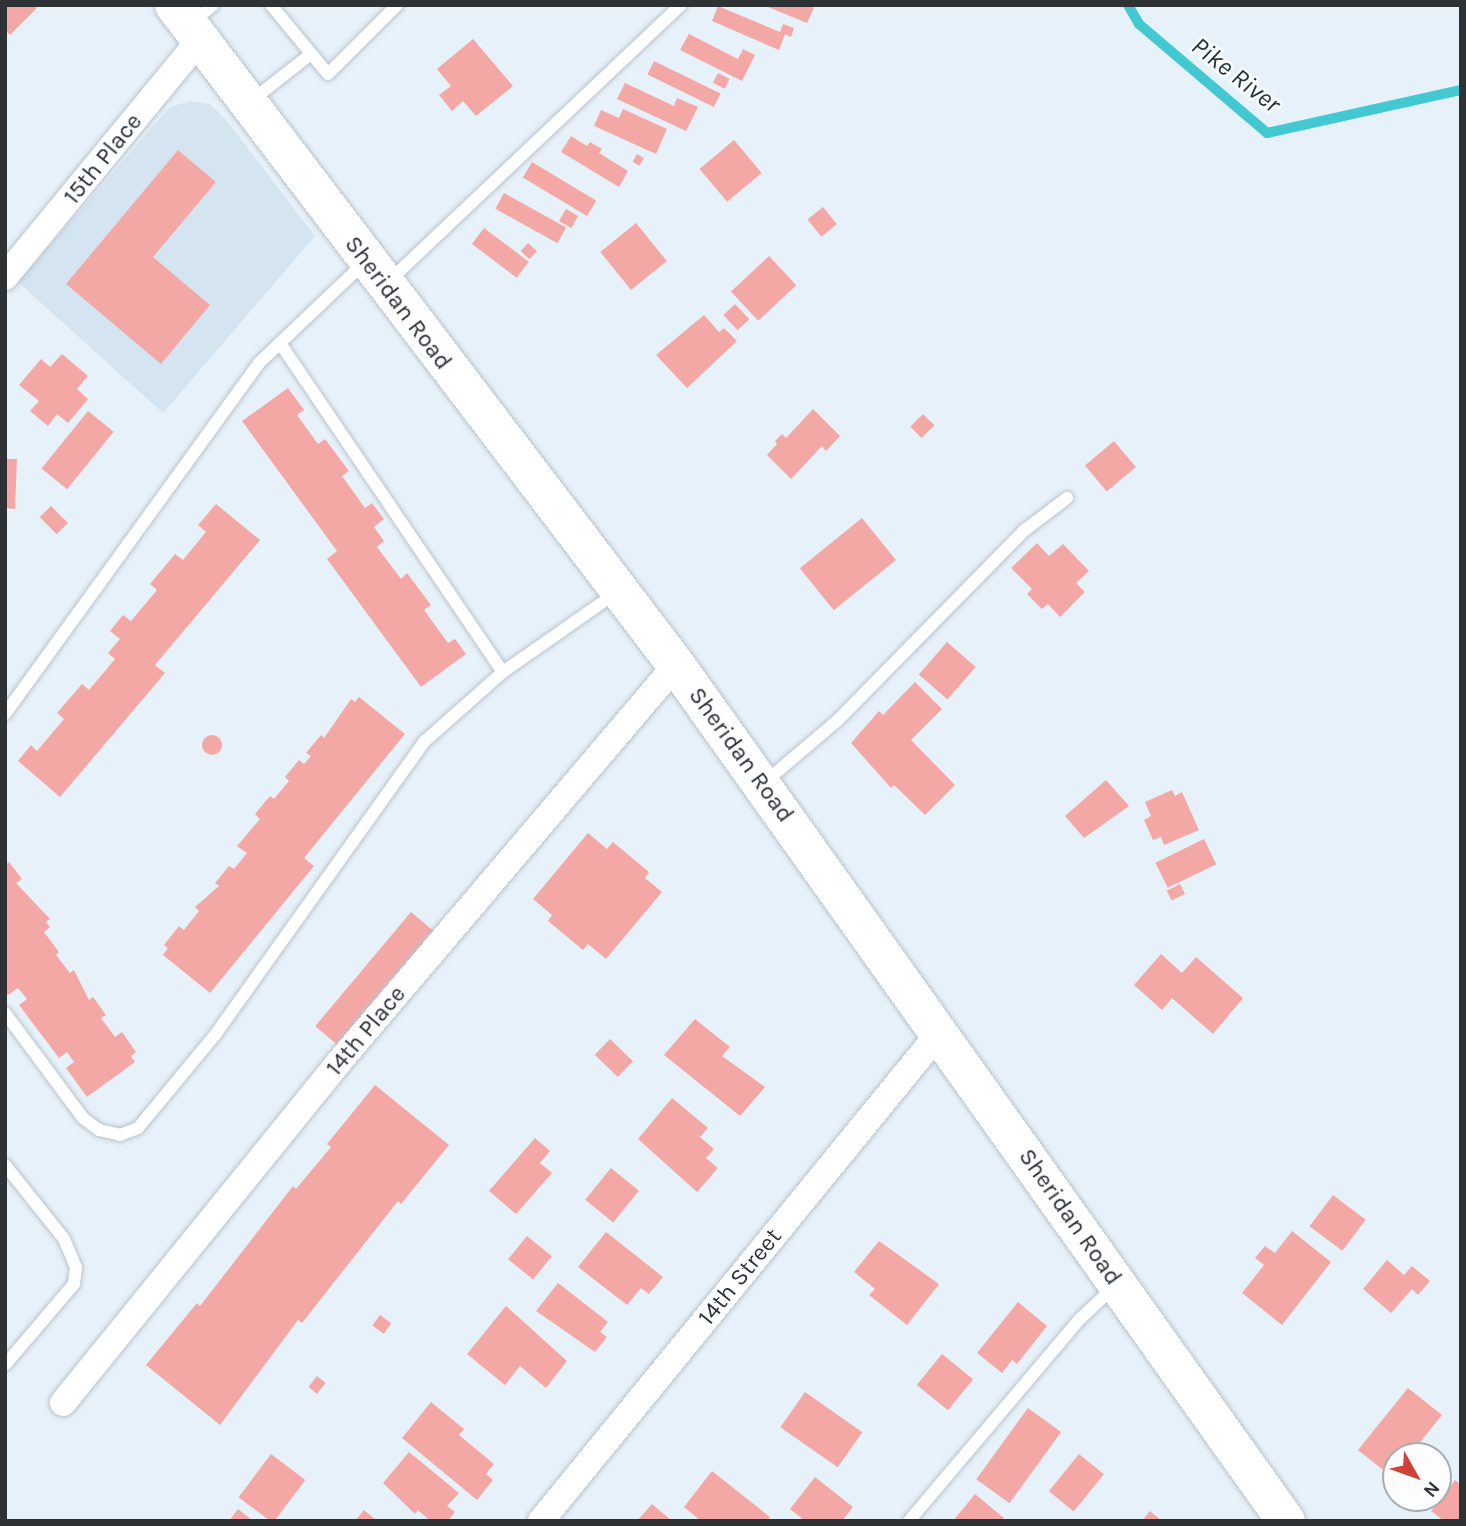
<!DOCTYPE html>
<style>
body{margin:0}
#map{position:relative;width:1466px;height:1526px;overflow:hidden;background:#e7f1fa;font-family:Karla,sans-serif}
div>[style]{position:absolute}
.built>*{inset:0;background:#d4e4f1}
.stream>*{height:10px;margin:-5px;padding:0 5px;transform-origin:5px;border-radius:5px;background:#42c8d0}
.building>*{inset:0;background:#f4a8a6;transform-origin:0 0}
.round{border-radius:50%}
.roads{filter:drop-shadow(0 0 2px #b9c3cb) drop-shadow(0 0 2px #b9c3cb)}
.service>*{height:12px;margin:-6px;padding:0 6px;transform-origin:6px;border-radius:6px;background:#fff}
.minor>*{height:26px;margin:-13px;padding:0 13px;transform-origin:13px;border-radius:13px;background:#fff}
.primary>*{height:38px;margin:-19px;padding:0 19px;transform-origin:19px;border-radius:19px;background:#fff}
span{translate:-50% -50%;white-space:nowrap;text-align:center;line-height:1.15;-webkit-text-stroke:5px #fbfdff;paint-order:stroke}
.street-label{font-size:24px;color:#2e3235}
.water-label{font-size:26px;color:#1e3436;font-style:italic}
.frame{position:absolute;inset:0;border:7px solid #2e3235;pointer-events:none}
.north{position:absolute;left:1382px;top:1442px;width:70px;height:70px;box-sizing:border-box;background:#fbfdff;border:2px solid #a9acae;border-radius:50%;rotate:130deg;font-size:19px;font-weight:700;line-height:28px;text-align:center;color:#2e3235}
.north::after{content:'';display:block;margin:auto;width:24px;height:32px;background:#cf4237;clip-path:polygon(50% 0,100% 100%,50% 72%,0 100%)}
</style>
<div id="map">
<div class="built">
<i style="clip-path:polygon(190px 101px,210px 104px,227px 121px,315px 236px,163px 413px,18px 282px,170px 107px)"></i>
</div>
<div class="stream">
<i style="left:1128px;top:5px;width:22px;rotate:60deg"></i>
<i style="left:1139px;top:24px;width:168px;rotate:40.4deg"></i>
<i style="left:1267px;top:133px;width:199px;rotate:-12.5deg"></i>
</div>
<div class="building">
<i style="clip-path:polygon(5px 5px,34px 5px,37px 8px,10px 35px,5px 30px)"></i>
<i style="clip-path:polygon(763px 5px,808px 5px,814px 8px,807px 23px)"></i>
<i style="clip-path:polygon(718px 6px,780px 32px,783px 24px,794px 28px,791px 37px,785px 34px,779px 50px,712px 21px)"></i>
<i style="clip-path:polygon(689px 34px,738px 59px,743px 49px,755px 55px,742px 81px,680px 50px)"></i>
<i style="clip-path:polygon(473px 39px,513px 86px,476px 116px,463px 101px,452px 111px,439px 95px,451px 86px,437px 69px)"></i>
<i style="left:654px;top:61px;width:74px;height:15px;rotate:26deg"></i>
<i style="left:718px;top:73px;width:13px;height:11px;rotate:27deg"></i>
<i style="clip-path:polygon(625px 83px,674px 106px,677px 98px,698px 107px,686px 131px,617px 99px)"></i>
<i style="clip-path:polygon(623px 109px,667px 129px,656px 154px,594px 126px,601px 110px,619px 118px)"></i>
<i style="clip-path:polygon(571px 136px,587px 146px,590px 142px,602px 149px,599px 153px,628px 171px,619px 187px,561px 152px)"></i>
<i style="left:734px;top:140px;width:43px;height:45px;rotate:50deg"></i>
<i style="clip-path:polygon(178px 150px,216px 182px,153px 257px,210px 305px,161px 364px,66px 284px)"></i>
<i style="left:637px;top:154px;width:8px;height:9px;rotate:30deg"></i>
<i style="left:532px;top:162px;width:75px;height:18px;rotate:31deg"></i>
<i style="left:504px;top:193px;width:71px;height:18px;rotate:29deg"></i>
<i style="left:823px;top:207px;width:22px;height:20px;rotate:51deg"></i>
<i style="left:566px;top:209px;width:14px;height:14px;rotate:30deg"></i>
<i style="left:636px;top:223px;width:49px;height:46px;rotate:51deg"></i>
<i style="left:484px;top:228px;width:56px;height:20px;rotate:37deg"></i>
<i style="left:528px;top:243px;width:12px;height:11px;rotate:42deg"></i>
<i style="left:769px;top:256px;width:40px;height:52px;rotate:47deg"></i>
<i style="left:735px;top:304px;width:21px;height:16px;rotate:47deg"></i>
<i style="clip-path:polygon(704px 315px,719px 332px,724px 328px,737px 341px,687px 388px,656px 355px)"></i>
<i style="clip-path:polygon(62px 354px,88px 376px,77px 389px,88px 399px,68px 423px,57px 414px,48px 426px,30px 411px,39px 401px,19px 385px,41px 359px,50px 367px)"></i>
<i style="clip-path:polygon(288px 388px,304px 410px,297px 415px,318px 444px,325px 439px,349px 471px,342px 476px,365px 508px,372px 503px,384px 519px,374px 527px,384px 541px,377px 547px,401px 579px,407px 573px,431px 605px,424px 610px,448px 643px,455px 639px,466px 654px,421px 687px,327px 559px,337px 551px,242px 421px)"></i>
<i style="clip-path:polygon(813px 409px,840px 436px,826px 451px,822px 446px,791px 479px,767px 455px,777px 444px,775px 441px,782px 434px,786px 438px)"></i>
<i style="left:88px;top:411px;width:33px;height:74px;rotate:39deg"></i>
<i style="left:923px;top:414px;width:16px;height:18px;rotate:45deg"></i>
<i style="left:1114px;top:441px;width:34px;height:38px;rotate:50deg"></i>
<i style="clip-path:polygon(5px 459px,17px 459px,15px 509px,5px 508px)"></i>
<i style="clip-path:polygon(216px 504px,260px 540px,155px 665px,165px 673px,60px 797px,18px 761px,31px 745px,37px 751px,64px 719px,57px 713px,82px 684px,89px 690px,115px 659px,108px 653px,120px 639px,110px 631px,123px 615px,131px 621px,157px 590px,150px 584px,175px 554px,183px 560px,206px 532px,198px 525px)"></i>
<i style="left:51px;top:506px;width:24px;height:16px;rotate:45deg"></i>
<i style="left:862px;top:518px;width:54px;height:80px;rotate:51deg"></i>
<i style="clip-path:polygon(1037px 543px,1049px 556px,1063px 544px,1089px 571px,1076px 583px,1085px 592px,1060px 617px,1048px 604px,1042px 609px,1027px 594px,1032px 589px,1011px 568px)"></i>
<i style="left:947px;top:642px;width:38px;height:43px;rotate:41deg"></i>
<i style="clip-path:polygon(915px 682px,942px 709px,911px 740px,955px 785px,925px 815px,894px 785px,891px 788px,851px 743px,879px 711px,883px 715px)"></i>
<i style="clip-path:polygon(359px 697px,405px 734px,304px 858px,314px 866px,210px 993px,163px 955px,168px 948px,164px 945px,179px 926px,184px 930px,199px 911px,195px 907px,219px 886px,215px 883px,229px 866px,234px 869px,247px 853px,237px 846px,260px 819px,255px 814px,270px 796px,274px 799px,289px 781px,285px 777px,299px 760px,304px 764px,311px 756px,306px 753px,321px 735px,324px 738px,351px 699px,355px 702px)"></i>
<i class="round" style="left:202px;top:735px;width:20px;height:20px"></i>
<i style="clip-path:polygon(1106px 780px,1129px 806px,1084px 838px,1065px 816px)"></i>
<i style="clip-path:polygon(1172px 790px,1175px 796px,1182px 792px,1199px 830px,1164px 845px,1161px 837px,1153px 840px,1144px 820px,1151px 816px,1145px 802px)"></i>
<i style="clip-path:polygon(588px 833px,607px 849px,613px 842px,649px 872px,645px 878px,662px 892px,606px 959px,588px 944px,583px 950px,548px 921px,552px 915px,533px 899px)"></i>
<i style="left:1204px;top:839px;width:28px;height:54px;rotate:64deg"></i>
<i style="clip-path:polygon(9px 862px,22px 879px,16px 883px,50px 919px,46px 922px,50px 927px,44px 932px,59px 952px,56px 955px,70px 973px,74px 970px,89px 1000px,93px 997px,106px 1015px,101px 1018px,115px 1037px,122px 1032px,136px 1052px,131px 1056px,135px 1062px,87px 1097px,66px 1068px,74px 1062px,67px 1052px,59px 1058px,19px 1005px,27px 999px,18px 988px,8px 995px,5px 991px,5px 865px)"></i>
<i style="left:1180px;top:884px;width:11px;height:15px;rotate:63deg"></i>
<i style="left:411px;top:912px;width:35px;height:149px;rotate:40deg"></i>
<i style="clip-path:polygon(1161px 954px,1182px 973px,1196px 957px,1243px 998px,1213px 1034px,1172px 998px,1162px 1010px,1134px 985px)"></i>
<i style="clip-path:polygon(695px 1019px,730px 1047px,722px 1056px,765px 1087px,740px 1116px,664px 1055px)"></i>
<i style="left:610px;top:1039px;width:32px;height:22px;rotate:44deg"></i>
<i style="clip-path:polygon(375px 1085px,449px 1145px,401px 1204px,398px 1201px,302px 1323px,298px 1320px,220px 1425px,146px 1365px,197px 1303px,200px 1306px,293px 1186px,296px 1189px,331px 1147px,327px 1144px)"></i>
<i style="clip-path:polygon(672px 1098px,708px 1128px,700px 1137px,714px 1149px,706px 1158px,718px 1168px,697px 1192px,638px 1139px)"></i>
<i style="clip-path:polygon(535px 1138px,550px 1151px,540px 1163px,552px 1173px,516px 1214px,489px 1191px)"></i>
<i style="left:611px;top:1168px;width:36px;height:41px;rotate:39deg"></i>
<i style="left:1333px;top:1195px;width:41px;height:39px;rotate:37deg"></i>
<i style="clip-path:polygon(1292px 1231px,1331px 1262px,1282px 1325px,1242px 1293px,1264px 1265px,1255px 1258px,1265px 1246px,1275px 1253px)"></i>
<i style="clip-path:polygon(606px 1232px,663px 1277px,649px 1294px,641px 1288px,627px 1305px,578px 1267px)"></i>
<i style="left:527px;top:1236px;width:32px;height:30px;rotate:39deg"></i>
<i style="clip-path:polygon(879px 1241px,939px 1284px,907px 1325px,869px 1295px,875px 1289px,854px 1272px)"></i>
<i style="clip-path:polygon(1387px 1260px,1404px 1275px,1412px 1266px,1430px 1281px,1418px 1295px,1412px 1289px,1391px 1313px,1363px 1289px)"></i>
<i style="clip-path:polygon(558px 1283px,608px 1322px,600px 1332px,607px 1337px,595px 1352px,536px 1311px)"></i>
<i style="clip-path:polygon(1018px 1302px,1047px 1326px,1017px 1364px,1012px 1360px,1002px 1373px,977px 1353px)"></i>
<i style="clip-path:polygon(506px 1306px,567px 1361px,546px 1388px,520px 1366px,505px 1385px,467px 1354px)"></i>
<i style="left:380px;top:1315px;width:14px;height:13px;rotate:36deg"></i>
<i style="left:942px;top:1354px;width:40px;height:40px;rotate:39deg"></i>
<i style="left:317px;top:1376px;width:11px;height:14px;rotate:38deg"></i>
<i style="clip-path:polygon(1408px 1388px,1442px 1415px,1409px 1456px,1396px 1456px,1392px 1477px,1358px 1450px)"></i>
<i style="left:805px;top:1392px;width:70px;height:43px;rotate:35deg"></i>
<i style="clip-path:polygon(431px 1402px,464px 1429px,459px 1435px,494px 1464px,486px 1474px,493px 1480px,477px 1500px,402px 1438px)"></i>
<i style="left:1028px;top:1408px;width:41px;height:88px;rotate:36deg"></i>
<i style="clip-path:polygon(409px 1452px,459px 1493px,447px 1506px,455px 1512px,448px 1521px,430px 1521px,418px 1510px,415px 1514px,383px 1483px)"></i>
<i style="left:271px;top:1454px;width:43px;height:54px;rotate:37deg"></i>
<i style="left:1079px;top:1454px;width:32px;height:48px;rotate:39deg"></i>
<i style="clip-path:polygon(712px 1471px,770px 1517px,767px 1521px,701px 1521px,684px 1507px)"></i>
<i style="clip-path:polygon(815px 1477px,853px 1507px,842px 1521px,805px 1521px,790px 1509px)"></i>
<i style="clip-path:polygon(1455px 1480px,1461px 1485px,1461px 1521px,1444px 1521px,1431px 1511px)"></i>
<i style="clip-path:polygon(975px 1494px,1004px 1518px,1001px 1521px,953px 1521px)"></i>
<i style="clip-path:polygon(652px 1504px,672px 1521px,637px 1521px)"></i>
<i style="clip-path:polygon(238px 1509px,253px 1521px,229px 1521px)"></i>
<i style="clip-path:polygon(364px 1510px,377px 1521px,355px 1521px)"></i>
<i style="clip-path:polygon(1150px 1511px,1162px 1521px,1142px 1521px)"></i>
</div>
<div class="roads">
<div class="service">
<i style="left:271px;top:5px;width:89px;rotate:50.4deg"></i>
<i style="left:328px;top:74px;width:98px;rotate:-45deg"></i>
<i style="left:191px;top:23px;width:28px;rotate:-39deg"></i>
<i style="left:251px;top:101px;width:76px;rotate:-38.1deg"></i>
<i style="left:389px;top:281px;width:402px;rotate:-43.4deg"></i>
<i style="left:280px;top:343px;width:397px;rotate:55.9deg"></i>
<i style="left:5px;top:714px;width:433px;rotate:-54.1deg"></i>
<i style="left:259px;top:363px;width:146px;rotate:-43.6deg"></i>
<i style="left:765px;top:782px;width:96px;rotate:-40.3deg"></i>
<i style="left:838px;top:720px;width:267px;rotate:-45.5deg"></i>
<i style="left:1025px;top:530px;width:53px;rotate:-37.3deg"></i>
<i style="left:5px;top:1013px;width:131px;rotate:53.4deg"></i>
<i style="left:83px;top:1118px;width:20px;rotate:37deg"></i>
<i style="left:99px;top:1130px;width:22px;rotate:13deg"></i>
<i style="left:120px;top:1135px;width:19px;rotate:-21deg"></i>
<i style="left:138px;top:1128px;width:121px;rotate:-50.4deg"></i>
<i style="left:215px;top:1035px;width:361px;rotate:-54.5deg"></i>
<i style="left:425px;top:741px;width:104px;rotate:-41.5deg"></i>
<i style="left:503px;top:672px;width:138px;rotate:-35deg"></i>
<i style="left:5px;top:1165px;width:95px;rotate:51.4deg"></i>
<i style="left:64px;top:1239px;width:30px;rotate:67deg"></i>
<i style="left:76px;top:1267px;width:17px;rotate:97deg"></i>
<i style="left:74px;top:1284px;width:106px;rotate:130.4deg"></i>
<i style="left:909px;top:1521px;width:265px;rotate:-49.8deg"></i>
<i style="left:1080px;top:1319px;width:48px;rotate:-43.3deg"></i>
</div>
<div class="minor">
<i style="left:5px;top:277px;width:307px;rotate:-50.6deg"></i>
<i style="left:63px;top:1403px;width:439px;rotate:-51deg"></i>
<i style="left:339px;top:1062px;width:521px;rotate:-49.67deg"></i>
<i style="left:541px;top:1521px;width:631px;rotate:-50.79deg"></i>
</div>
<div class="primary">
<i style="left:174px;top:5px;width:829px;rotate:52.74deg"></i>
<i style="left:676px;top:665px;width:1051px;rotate:54.53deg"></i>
</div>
</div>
<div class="street-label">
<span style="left:103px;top:159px;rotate:-51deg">15th Place</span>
<span style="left:398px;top:303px;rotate:53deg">Sheridan Road</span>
<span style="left:741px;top:755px;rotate:54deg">Sheridan Road</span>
<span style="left:366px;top:1031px;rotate:-50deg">14th Place</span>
<span style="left:1070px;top:1217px;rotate:55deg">Sheridan Road</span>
<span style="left:740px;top:1277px;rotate:-51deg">14th Street</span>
</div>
<div class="water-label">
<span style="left:1236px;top:75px;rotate:38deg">Pike River</span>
</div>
<div class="frame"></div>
<div class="north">N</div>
</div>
